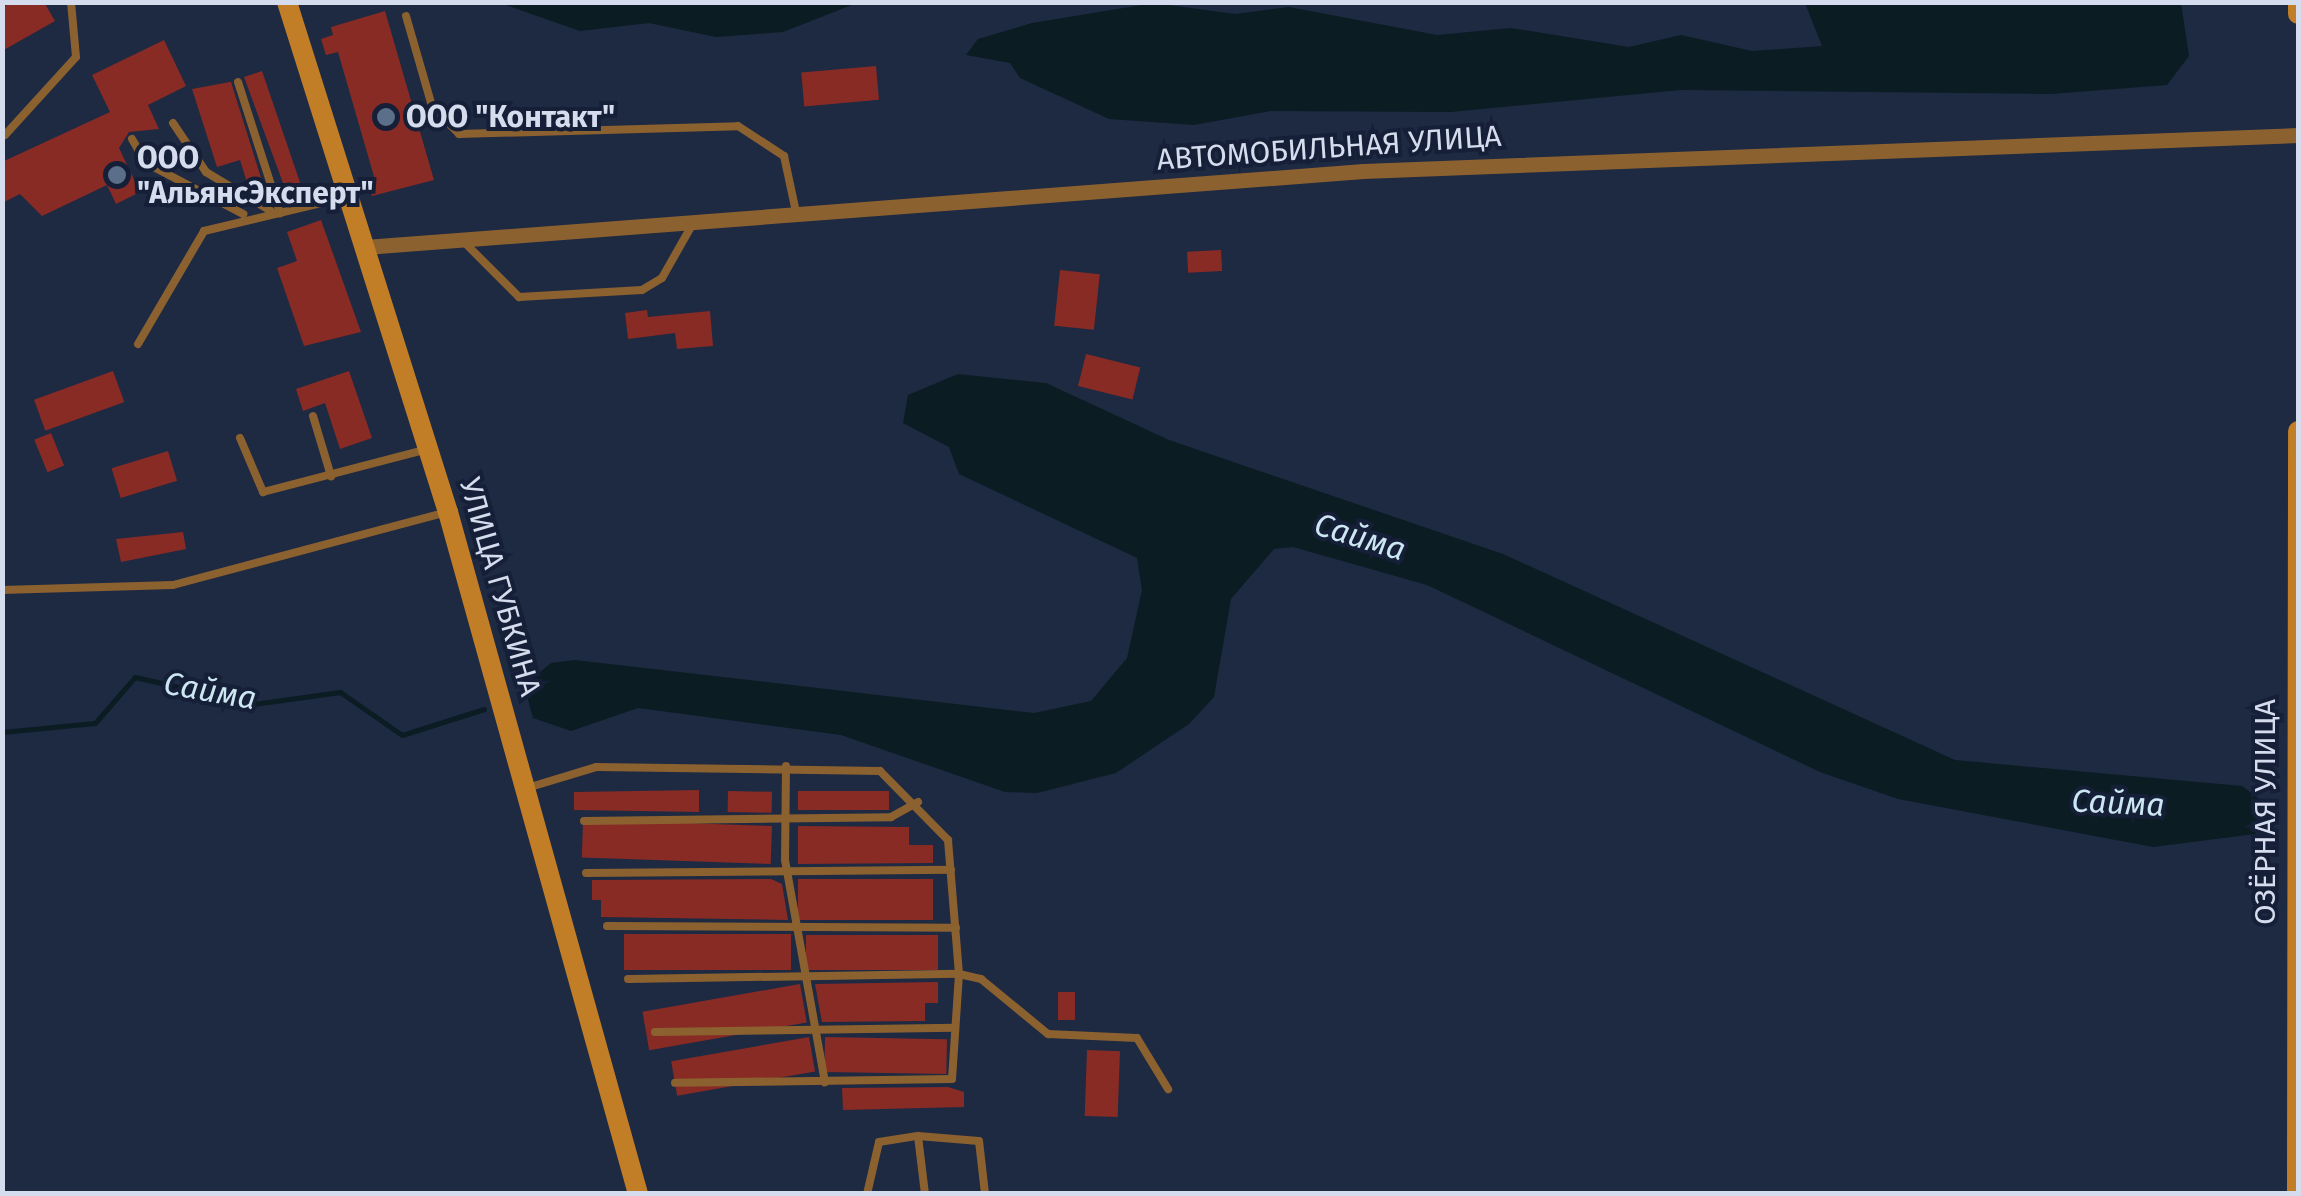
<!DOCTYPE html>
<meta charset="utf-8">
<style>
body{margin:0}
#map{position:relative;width:2301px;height:1196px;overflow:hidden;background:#1e2942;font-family:"Fira Sans",sans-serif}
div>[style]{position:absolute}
.water>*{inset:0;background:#0b1c23}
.stream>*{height:5px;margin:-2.5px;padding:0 2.5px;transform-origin:2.5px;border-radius:2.5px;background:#0b1c23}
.building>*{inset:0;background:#882b25;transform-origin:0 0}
.lane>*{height:8px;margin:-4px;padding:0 4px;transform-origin:4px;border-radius:4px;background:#8b6130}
.street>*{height:15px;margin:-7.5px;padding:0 7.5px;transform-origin:7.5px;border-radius:7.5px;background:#8b6130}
.secondary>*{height:20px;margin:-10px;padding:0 10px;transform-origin:10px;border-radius:10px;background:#c27e26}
.dots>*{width:28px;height:28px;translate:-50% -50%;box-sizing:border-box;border:5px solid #151f37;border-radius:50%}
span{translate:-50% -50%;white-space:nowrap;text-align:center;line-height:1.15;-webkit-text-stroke:8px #151f37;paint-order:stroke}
.poi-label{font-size:30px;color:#d4dced;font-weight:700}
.left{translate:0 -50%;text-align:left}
.street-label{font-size:30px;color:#d4dced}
.water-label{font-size:32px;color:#cde7f2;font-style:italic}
.frame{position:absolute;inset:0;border:5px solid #d4dced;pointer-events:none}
</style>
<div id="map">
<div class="water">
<i style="clip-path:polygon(500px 3px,857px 3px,783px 32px,716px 37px,649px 23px,580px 31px)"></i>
<i style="clip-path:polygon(2181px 3px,2189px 56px,2167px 85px,2051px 94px,1681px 90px,1451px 112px,1271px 111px,1194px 125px,1109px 119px,1020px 78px,1010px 63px,966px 55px,978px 39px,1032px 23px,1154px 3px,1235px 14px,1289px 7px,1437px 35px,1511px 28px,1629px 47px,1681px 35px,1752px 51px,1822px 46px,1805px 3px)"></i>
<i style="clip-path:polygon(958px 374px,1046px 383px,1169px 440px,1503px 554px,1955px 760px,2242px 786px,2271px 808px,2267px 824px,2255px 834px,2153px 847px,1898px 799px,1820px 772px,1427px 585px,1293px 547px,1274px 549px,1231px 599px,1214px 697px,1189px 724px,1116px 773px,1037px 793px,1005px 792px,841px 735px,638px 708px,571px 731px,533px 718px,524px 685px,551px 663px,575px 660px,1034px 713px,1091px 701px,1127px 658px,1142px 590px,1137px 558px,959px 474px,949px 447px,903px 423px,908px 395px)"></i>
</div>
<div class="stream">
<i style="left:2px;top:732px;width:93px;rotate:-5.5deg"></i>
<i style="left:95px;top:723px;width:61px;rotate:-49deg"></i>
<i style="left:135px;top:677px;width:121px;rotate:12.9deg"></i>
<i style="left:253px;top:704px;width:88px;rotate:-7.9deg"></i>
<i style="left:340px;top:692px;width:75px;rotate:34.7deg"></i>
<i style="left:402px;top:735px;width:86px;rotate:-17.6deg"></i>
</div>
<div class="building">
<i style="clip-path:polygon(12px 2px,44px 2px,55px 21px,2px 51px,2px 8px)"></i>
<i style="clip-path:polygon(385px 11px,434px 180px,372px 196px,368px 182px,375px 180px,338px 52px,326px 55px,321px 39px,333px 35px,331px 27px)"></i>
<i style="clip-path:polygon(164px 40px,186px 86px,148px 105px,159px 129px,129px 132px,119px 148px,140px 192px,116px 204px,107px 185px,42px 216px,20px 194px,2px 203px,2px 162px,110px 112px,92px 75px)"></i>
<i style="left:876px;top:66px;width:34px;height:75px;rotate:85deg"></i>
<i style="clip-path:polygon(262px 71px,305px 197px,290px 202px,244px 77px)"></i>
<i style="clip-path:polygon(230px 82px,231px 82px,267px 197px,249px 189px,240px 160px,217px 167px,192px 89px)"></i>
<i style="clip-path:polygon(321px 220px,361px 332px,304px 346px,277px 268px,297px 261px,287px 232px)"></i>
<i style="left:1221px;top:250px;width:21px;height:34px;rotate:87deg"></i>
<i style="left:1060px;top:270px;width:40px;height:56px;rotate:6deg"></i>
<i style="clip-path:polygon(647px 310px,648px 317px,710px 311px,713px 346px,677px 349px,675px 333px,628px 339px,625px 313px)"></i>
<i style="left:1086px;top:354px;width:56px;height:33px;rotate:14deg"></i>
<i style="left:113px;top:371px;width:33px;height:84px;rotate:70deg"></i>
<i style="clip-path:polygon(349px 371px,372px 438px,340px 449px,325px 403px,303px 411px,296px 389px)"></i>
<i style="left:51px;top:433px;width:35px;height:18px;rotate:68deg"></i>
<i style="left:168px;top:451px;width:31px;height:59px;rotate:73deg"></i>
<i style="clip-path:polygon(183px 532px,186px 549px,121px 562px,116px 539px)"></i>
<i style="clip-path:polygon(699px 790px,699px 812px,574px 810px,574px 792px)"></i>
<i style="left:728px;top:791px;width:44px;height:21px;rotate:1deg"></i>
<i style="left:889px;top:791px;width:19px;height:91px;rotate:90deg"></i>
<i style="left:772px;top:826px;width:38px;height:189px;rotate:92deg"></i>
<i style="clip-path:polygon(798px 826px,909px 827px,909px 845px,933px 845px,933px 863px,798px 864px)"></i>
<i style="clip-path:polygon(771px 879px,782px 884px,788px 920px,601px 917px,601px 900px,592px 900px,592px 880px)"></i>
<i style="left:798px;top:879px;width:135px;height:41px"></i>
<i style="left:624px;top:934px;width:167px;height:36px"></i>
<i style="left:806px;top:935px;width:132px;height:35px"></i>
<i style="clip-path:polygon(938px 982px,938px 1003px,925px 1003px,925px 1021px,822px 1022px,815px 984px)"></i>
<i style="left:800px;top:984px;width:39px;height:160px;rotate:80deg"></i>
<i style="left:1058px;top:992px;width:17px;height:28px"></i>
<i style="left:809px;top:1037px;width:35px;height:140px;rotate:80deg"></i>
<i style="left:825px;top:1037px;width:122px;height:35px;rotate:1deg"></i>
<i style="left:1087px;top:1050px;width:33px;height:66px;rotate:2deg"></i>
<i style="clip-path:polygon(948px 1087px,964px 1092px,964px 1107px,843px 1110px,842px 1088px)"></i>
</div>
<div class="lane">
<i style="left:406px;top:16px;width:94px;rotate:73.9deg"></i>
<i style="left:432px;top:106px;width:39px;rotate:46deg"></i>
<i style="left:459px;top:134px;width:279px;rotate:-1.6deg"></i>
<i style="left:738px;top:126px;width:55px;rotate:33.1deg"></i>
<i style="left:784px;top:156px;width:57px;rotate:77.9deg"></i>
<i style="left:238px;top:82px;width:138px;rotate:72.2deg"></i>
<i style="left:173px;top:123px;width:59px;rotate:56deg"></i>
<i style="left:206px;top:172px;width:76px;rotate:31deg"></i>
<i style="left:5px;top:135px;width:105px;rotate:-47.7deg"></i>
<i style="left:76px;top:57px;width:55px;rotate:-95.2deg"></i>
<i style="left:132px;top:139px;width:28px;rotate:60deg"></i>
<i style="left:146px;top:163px;width:110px;rotate:27.7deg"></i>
<i style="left:464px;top:242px;width:78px;rotate:45deg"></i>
<i style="left:519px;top:297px;width:123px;rotate:-3.3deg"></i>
<i style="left:642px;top:290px;width:23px;rotate:-31deg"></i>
<i style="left:662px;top:278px;width:61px;rotate:-60.5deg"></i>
<i style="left:138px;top:344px;width:131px;rotate:-59.7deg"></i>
<i style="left:204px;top:231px;width:147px;rotate:-13.4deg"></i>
<i style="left:313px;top:416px;width:63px;rotate:73.3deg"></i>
<i style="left:240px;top:438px;width:59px;rotate:66.9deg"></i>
<i style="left:263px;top:492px;width:166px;rotate:-14.6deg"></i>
<i style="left:2px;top:590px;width:171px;rotate:-1.7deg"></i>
<i style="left:173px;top:585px;width:285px;rotate:-14.9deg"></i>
<i style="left:786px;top:766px;width:94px;rotate:90.6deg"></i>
<i style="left:785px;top:860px;width:226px;rotate:79.8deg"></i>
<i style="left:527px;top:788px;width:72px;rotate:-16.9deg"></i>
<i style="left:596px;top:767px;width:284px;rotate:0.8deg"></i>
<i style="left:880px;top:771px;width:97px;rotate:45.4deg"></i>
<i style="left:948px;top:840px;width:134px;rotate:85.3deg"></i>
<i style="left:959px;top:974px;width:23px;rotate:13deg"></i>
<i style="left:981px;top:979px;width:87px;rotate:39.4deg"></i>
<i style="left:1048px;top:1034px;width:89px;rotate:2.6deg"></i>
<i style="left:1137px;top:1038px;width:60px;rotate:58.7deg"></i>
<i style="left:584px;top:821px;width:307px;rotate:-0.7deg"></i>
<i style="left:891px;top:817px;width:31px;rotate:-29deg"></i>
<i style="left:586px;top:873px;width:365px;rotate:-0.5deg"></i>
<i style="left:607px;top:926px;width:349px;rotate:0.3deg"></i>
<i style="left:628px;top:979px;width:331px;rotate:-0.9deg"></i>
<i style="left:959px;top:974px;width:105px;rotate:93.8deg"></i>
<i style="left:952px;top:1079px;width:277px;rotate:179.2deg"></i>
<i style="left:655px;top:1032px;width:300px;rotate:-0.8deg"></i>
<i style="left:867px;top:1194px;width:53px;rotate:-77deg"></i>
<i style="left:879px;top:1142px;width:39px;rotate:-9deg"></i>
<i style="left:925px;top:1194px;width:58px;rotate:-96.9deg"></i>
<i style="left:918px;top:1136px;width:61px;rotate:4.7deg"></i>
<i style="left:979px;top:1141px;width:53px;rotate:83.5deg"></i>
</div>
<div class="street">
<i style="left:365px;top:247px;width:1001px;rotate:-4.35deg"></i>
<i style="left:1363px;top:171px;width:936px;rotate:-2.2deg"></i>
</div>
<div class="secondary">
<i style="left:287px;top:2px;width:535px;rotate:72.48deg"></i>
<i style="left:448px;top:512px;width:708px;rotate:74.43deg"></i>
<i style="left:2298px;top:2px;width:12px;rotate:90deg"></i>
<i style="left:2297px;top:1194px;width:763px;rotate:-89.92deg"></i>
</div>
<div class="dots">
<i style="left:386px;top:117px;background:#5c6f8a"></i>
<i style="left:117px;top:175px;background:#5c6f8a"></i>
</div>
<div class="poi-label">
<span class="left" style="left:406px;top:117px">ООО "Контакт"</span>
<span class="left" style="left:137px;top:175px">ООО<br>"АльянсЭксперт"</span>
</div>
<div class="street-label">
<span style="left:1329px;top:148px;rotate:-4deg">АВТОМОБИЛЬНАЯ УЛИЦА</span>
<span style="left:500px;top:587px;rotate:74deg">УЛИЦА ГУБКИНА</span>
<span style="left:2265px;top:812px;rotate:-90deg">ОЗЁРНАЯ УЛИЦА</span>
</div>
<div class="water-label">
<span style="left:1360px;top:537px;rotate:17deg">Сайма</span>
<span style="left:210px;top:691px;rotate:10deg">Сайма</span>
<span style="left:2118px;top:803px;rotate:3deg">Сайма</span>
</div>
<div class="frame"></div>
</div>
